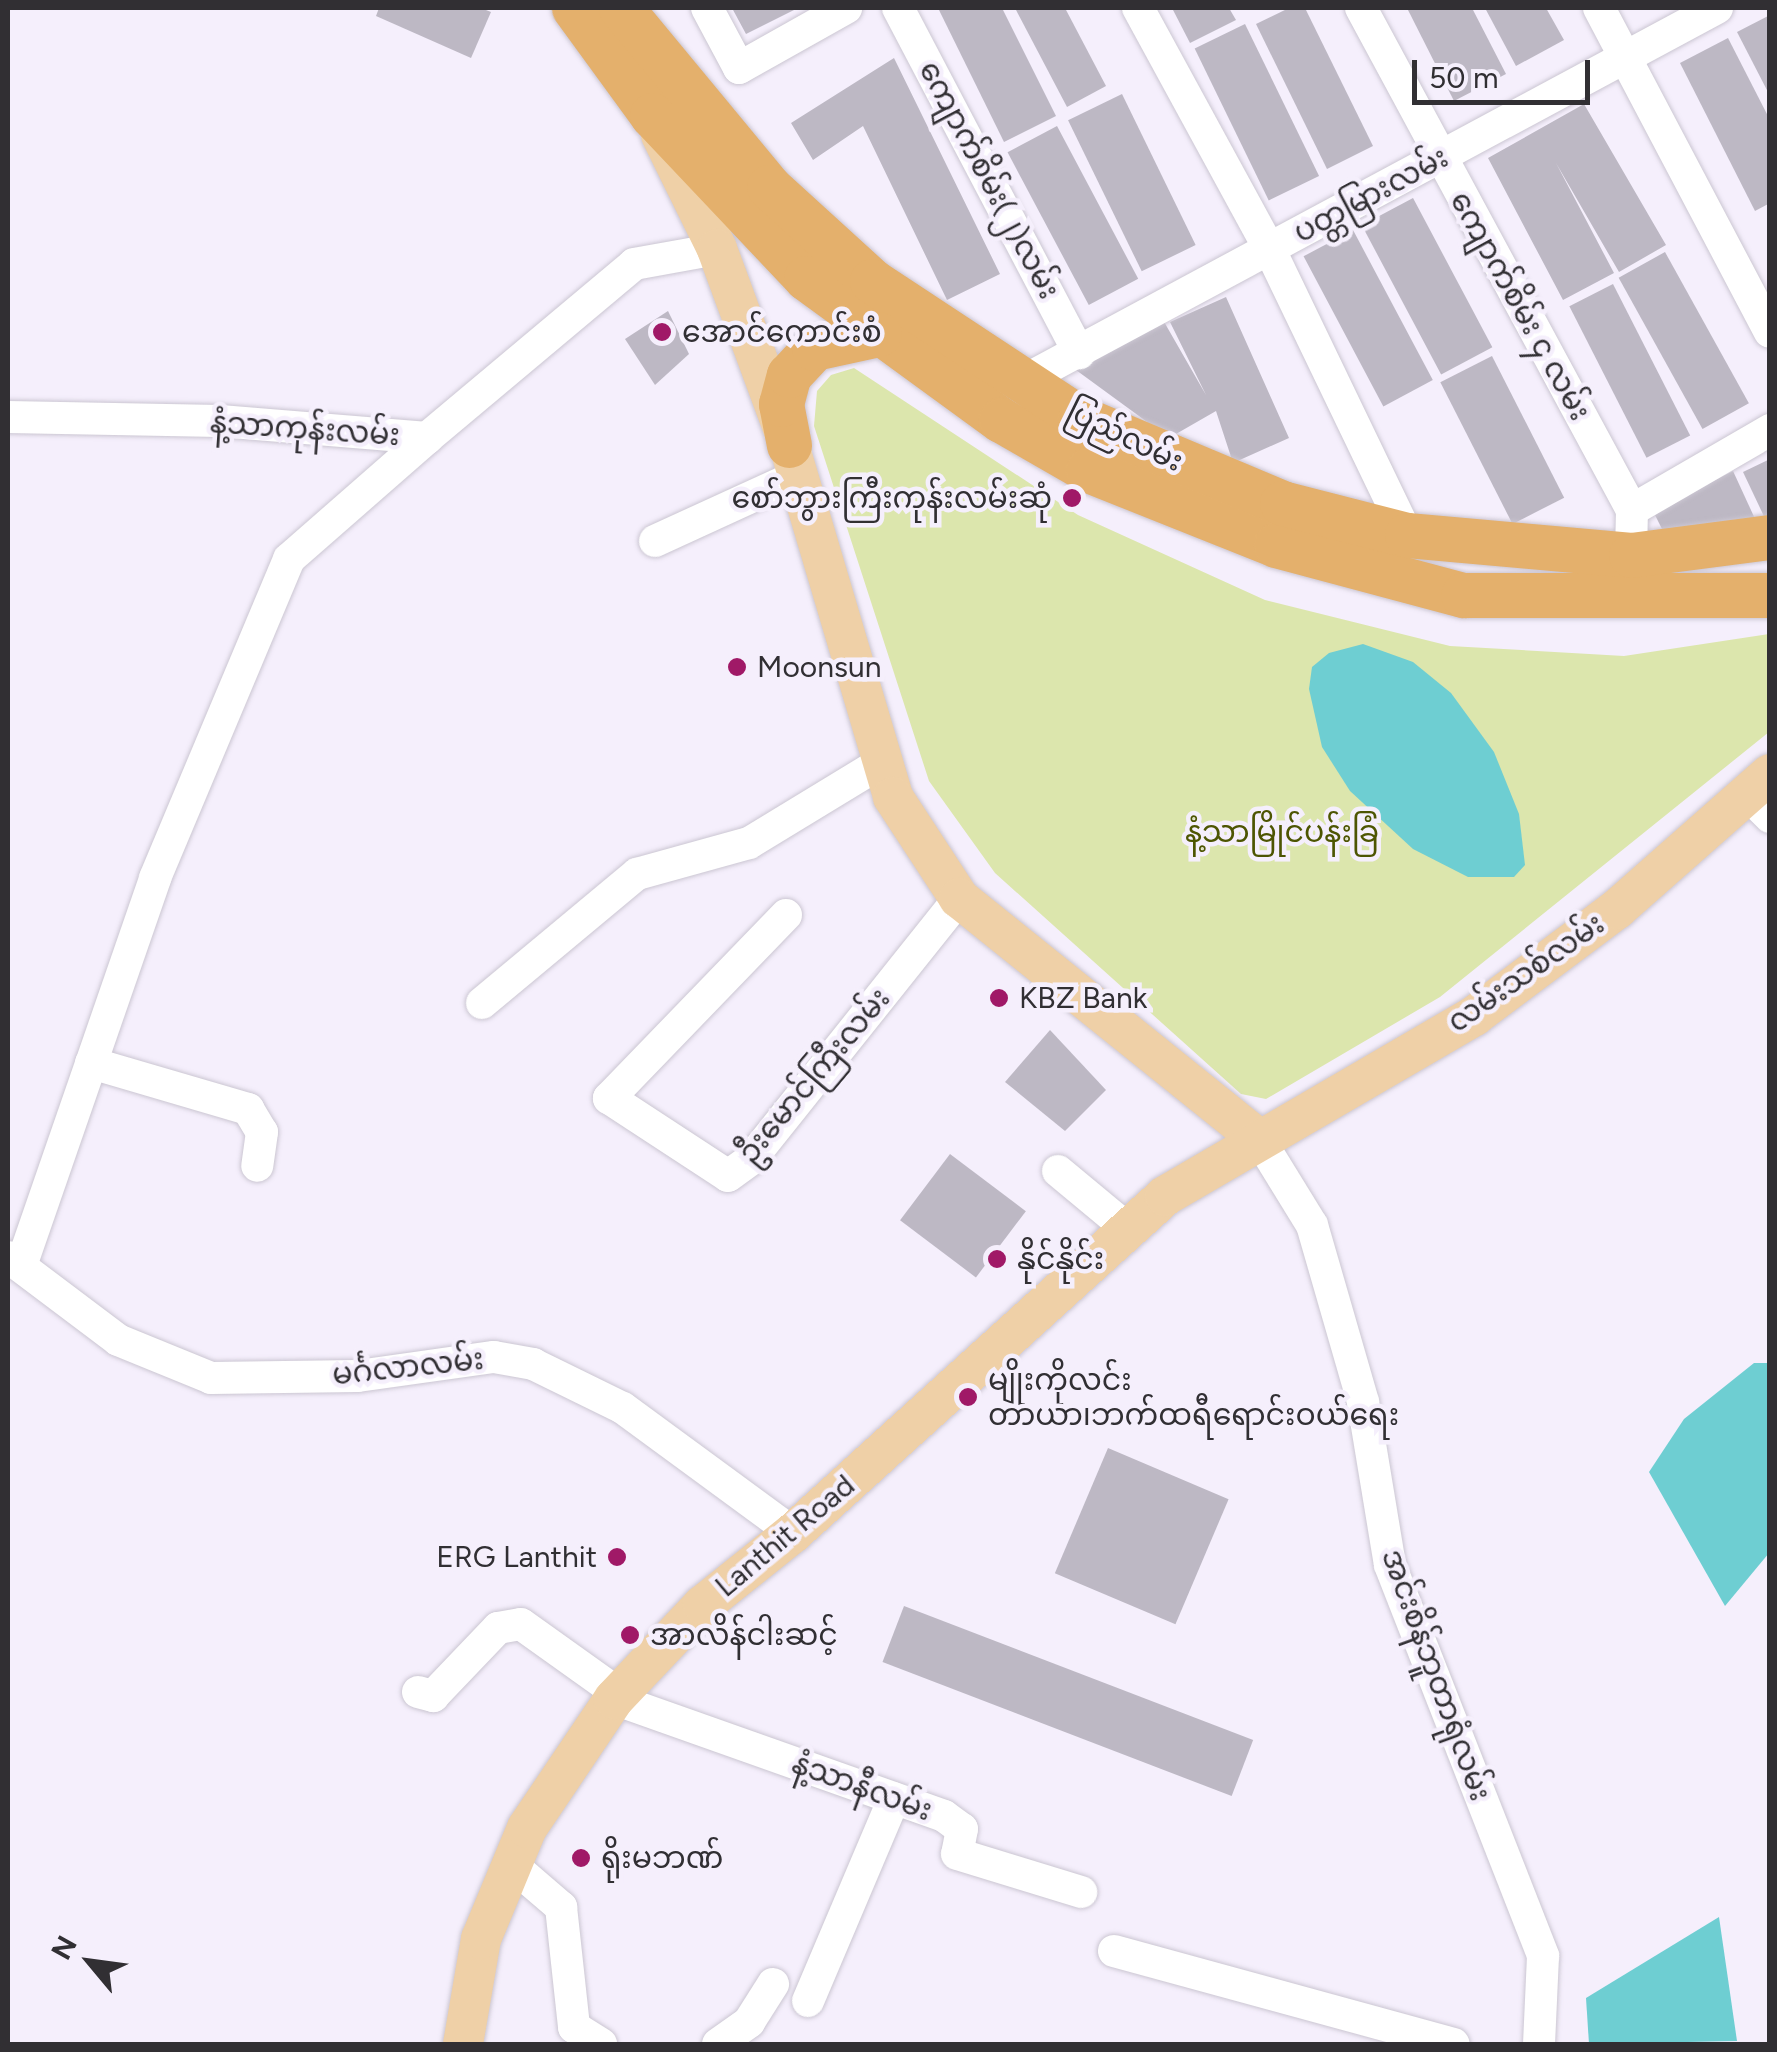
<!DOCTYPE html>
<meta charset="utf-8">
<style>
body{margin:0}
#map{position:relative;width:1777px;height:2052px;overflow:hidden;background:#f5effc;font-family:Figtree,"Noto Sans Myanmar",sans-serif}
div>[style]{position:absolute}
.green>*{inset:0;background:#dce6ad}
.water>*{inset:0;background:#6eced2}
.building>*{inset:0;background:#bdb8c4;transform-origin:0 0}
.roads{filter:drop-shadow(0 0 2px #cbc6d2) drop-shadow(0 0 2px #cbc6d2)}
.minor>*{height:32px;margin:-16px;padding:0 16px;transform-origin:16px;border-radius:16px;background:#fff}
.major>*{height:40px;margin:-20px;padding:0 20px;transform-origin:20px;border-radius:20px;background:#efd0a7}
.highway>*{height:45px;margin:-22.5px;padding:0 22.5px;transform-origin:22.5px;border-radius:22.5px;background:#e4b06c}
.dots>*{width:28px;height:28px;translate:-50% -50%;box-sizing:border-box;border:5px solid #f5effc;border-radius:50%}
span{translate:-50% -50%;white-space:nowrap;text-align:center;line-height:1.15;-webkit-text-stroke:9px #f5effc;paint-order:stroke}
.street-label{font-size:30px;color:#312f33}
.poi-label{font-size:30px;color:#312f33}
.left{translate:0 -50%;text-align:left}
.right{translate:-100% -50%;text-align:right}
.park-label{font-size:30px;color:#4d5502}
.frame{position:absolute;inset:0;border:10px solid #312f33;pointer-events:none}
.north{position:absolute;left:40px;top:1912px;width:100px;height:100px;-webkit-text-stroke:8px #f5effc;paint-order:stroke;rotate:299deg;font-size:28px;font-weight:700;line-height:40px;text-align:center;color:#312f33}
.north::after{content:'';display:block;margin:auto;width:35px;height:45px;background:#312f33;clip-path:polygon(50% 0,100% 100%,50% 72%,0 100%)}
.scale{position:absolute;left:1412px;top:60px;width:178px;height:45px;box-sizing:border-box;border:5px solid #312f33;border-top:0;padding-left:12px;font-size:30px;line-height:35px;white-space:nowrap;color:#312f33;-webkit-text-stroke:8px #f5effc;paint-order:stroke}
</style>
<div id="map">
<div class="green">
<i style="clip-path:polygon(854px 368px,1078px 515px,1265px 600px,1450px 646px,1624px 656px,1769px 634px,1769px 732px,1440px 997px,1266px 1099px,1241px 1094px,995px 873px,929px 781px,814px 426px,817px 391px,831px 375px)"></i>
</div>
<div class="water">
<i style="clip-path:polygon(1363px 644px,1413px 662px,1451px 693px,1494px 752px,1519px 814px,1525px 865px,1514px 877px,1468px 877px,1413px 849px,1350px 791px,1322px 747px,1309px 689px,1312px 667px,1329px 653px)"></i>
<i style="clip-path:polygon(1754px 1363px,1769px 1363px,1769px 1553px,1725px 1606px,1649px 1472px,1684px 1419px)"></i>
<i style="clip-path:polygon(1719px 1917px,1737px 2041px,1589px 2044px,1586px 1998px)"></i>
</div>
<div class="building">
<i style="clip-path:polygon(379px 8px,481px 8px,491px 12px,471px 58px,376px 16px)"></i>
<i style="clip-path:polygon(732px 8px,798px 8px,746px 34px)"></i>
<i style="clip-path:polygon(938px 8px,1002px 8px,1056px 116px,1004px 142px)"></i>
<i style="clip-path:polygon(1015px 8px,1065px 8px,1106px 86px,1067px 107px)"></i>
<i style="clip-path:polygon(1172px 8px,1229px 8px,1236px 20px,1190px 43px)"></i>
<i style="clip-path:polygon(1289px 8px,1305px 8px,1373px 146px,1327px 169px,1256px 24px)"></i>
<i style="clip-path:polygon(1407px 8px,1472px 8px,1506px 74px,1454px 101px)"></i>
<i style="clip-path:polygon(1485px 8px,1546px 8px,1564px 40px,1516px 66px)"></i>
<i style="clip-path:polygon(1770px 15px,1770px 96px,1737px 32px)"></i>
<i style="left:1245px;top:24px;width:169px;height:56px;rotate:64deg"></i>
<i style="clip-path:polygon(1728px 38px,1770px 120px,1770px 203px,1755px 211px,1680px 63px)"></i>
<i style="clip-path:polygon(894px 58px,1000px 274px,947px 300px,863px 126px,813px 160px,791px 123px)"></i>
<i style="left:1122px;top:94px;width:168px;height:60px;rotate:64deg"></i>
<i style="clip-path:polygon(1584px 104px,1666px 245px,1619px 272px,1556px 163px,1614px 273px,1563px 300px,1488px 158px)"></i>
<i style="left:1057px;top:126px;width:173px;height:56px;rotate:62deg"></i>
<i style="left:1413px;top:198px;width:169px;height:58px;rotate:62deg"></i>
<i style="left:1353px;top:230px;width:170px;height:56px;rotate:62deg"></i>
<i style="left:1665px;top:252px;width:173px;height:53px;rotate:61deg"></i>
<i style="left:1613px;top:284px;width:170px;height:49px;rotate:63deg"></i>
<i style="clip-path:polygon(1226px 297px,1289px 438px,1233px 463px,1216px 411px,1169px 438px,1076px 370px,1163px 320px,1206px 395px,1170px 322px)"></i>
<i style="clip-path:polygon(668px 311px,689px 354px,655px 385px,625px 339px)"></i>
<i style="left:1492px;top:356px;width:159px;height:58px;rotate:63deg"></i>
<i style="clip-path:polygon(1770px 459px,1770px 529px,1743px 472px)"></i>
<i style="clip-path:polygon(1733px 471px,1756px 521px,1666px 537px,1653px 511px)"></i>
<i style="clip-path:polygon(1050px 1030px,1106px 1090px,1065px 1131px,1005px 1082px)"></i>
<i style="left:950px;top:1154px;width:95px;height:83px;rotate:37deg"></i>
<i style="left:1108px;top:1448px;width:131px;height:136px;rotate:23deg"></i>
<i style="left:904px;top:1606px;width:374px;height:60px;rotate:21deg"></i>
</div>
<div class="roads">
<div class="minor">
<i style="left:707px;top:8px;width:68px;rotate:61.9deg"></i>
<i style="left:739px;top:68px;width:123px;rotate:-29.3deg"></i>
<i style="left:898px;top:8px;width:390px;rotate:62.3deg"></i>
<i style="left:1138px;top:8px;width:276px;rotate:61.4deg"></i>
<i style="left:1270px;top:250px;width:316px;rotate:64.3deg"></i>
<i style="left:1361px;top:8px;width:570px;rotate:61.64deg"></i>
<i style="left:1632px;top:510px;width:45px;rotate:91.3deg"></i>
<i style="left:1599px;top:8px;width:366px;rotate:62.2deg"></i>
<i style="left:1023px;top:381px;width:788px;rotate:-28.26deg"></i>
<i style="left:8px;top:417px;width:212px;rotate:1.1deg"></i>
<i style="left:220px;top:421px;width:208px;rotate:4.7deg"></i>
<i style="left:427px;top:438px;width:270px;rotate:-40deg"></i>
<i style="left:634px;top:264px;width:84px;rotate:-10.2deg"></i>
<i style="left:1632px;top:510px;width:160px;rotate:-30.1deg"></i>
<i style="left:655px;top:541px;width:158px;rotate:-24.6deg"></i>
<i style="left:1749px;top:796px;width:30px;rotate:45deg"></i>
<i style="left:786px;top:915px;width:255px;rotate:134deg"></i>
<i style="left:609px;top:1098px;width:142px;rotate:33.2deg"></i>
<i style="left:728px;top:1176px;width:29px;rotate:-36deg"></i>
<i style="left:751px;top:1159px;width:334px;rotate:-51.4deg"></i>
<i style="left:482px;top:1003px;width:202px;rotate:-39.8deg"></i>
<i style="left:637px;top:874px;width:116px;rotate:-15.5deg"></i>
<i style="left:749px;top:843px;width:156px;rotate:-31.3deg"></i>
<i style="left:91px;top:1063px;width:164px;rotate:16.3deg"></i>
<i style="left:248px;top:1109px;width:27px;rotate:59deg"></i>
<i style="left:262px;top:1132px;width:34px;rotate:98deg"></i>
<i style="left:1259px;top:1139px;width:101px;rotate:58.4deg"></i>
<i style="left:1312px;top:1225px;width:184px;rotate:73.9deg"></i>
<i style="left:1363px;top:1402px;width:165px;rotate:80.6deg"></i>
<i style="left:1390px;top:1565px;width:420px;rotate:68.6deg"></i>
<i style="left:1543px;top:1956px;width:88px;rotate:92.6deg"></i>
<i style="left:1058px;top:1171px;width:92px;rotate:39.7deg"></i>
<i style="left:8px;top:1257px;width:138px;rotate:37deg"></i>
<i style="left:118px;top:1340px;width:100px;rotate:22.2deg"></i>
<i style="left:211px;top:1378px;width:147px;rotate:-0.8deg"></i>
<i style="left:358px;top:1376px;width:137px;rotate:-8deg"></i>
<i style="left:494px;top:1357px;width:40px;rotate:10deg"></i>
<i style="left:533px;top:1364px;width:100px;rotate:26.1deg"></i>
<i style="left:623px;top:1408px;width:211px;rotate:36.3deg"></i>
<i style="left:22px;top:1263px;width:407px;rotate:-70.9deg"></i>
<i style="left:155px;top:878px;width:346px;rotate:-67.2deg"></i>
<i style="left:289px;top:559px;width:184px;rotate:-41.2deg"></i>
<i style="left:418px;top:1692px;width:16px;rotate:15deg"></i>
<i style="left:433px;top:1696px;width:94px;rotate:-46.3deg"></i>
<i style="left:498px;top:1628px;width:23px;rotate:-10deg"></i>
<i style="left:521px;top:1624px;width:120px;rotate:35.5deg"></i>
<i style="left:614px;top:1699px;width:350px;rotate:19.5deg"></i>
<i style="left:944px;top:1816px;width:22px;rotate:36deg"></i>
<i style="left:962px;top:1829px;width:25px;rotate:101deg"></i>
<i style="left:957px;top:1854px;width:130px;rotate:17deg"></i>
<i style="left:512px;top:1865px;width:65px;rotate:40.6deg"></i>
<i style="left:561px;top:1907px;width:121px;rotate:83.8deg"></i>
<i style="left:574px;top:2027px;width:32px;rotate:32deg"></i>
<i style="left:1114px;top:1951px;width:352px;rotate:15.3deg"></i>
<i style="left:808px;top:2001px;width:220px;rotate:-67deg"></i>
<i style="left:718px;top:2044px;width:38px;rotate:-35deg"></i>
<i style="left:749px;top:2022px;width:45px;rotate:-57.7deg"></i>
</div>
<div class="major">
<i style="left:661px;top:135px;width:127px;rotate:63.8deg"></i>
<i style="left:717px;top:249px;width:209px;rotate:69.8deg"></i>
<i style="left:789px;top:445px;width:367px;rotate:73.5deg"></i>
<i style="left:893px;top:797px;width:121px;rotate:56.8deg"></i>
<i style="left:959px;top:898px;width:385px;rotate:38.8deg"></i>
<i style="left:463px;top:2044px;width:107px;rotate:-80.3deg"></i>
<i style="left:481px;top:1939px;width:120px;rotate:-67.5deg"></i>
<i style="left:527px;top:1828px;width:156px;rotate:-56deg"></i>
<i style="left:614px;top:1699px;width:129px;rotate:-46.6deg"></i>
<i style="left:703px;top:1605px;width:115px;rotate:-38.7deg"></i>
<i style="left:793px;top:1533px;width:502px;rotate:-42.17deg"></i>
<i style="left:1165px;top:1196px;width:358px;rotate:-30.2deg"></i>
<i style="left:1474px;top:1016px;width:179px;rotate:-36.8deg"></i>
<i style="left:1617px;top:909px;width:204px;rotate:-41.4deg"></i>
</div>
<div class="highway">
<i style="left:574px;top:8px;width:132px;rotate:53.9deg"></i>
<i style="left:652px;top:115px;width:224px;rotate:46.6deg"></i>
<i style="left:806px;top:278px;width:241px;rotate:36.1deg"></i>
<i style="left:1001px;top:420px;width:100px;rotate:29.9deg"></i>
<i style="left:1088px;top:470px;width:202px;rotate:21.7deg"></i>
<i style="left:1276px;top:545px;width:194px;rotate:15deg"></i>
<i style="left:1463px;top:595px;width:307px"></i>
<i style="left:621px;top:8px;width:232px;rotate:50.4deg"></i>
<i style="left:769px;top:187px;width:139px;rotate:42.4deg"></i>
<i style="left:872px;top:281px;width:249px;rotate:33.4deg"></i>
<i style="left:1080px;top:418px;width:219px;rotate:22.8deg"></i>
<i style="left:1282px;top:503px;width:129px;rotate:14.4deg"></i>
<i style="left:1407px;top:535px;width:225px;rotate:5.1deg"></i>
<i style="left:1631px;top:555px;width:140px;rotate:-7.4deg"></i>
<i style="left:789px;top:445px;width:42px;rotate:-101deg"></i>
<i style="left:781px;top:404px;width:30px;rotate:-75deg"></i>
<i style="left:789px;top:375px;width:37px;rotate:-47deg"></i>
<i style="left:814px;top:348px;width:66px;rotate:-12.2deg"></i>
</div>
</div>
<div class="dots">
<i style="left:662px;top:332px;background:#a01967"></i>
<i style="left:1072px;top:498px;background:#a01967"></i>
<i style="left:737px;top:667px;background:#a01967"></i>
<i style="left:999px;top:998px;background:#a01967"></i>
<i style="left:997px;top:1259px;background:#a01967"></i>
<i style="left:968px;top:1397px;background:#a01967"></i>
<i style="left:617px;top:1557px;background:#a01967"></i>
<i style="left:630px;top:1635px;background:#a01967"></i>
<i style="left:581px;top:1858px;background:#a01967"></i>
</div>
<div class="street-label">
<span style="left:989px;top:180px;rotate:62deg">ကျောက်စိမ်း(၂)လမ်း</span>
<span style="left:1371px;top:195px;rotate:-28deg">ပတ္တမြားလမ်း</span>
<span style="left:1520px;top:306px;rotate:61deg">ကျောက်စိမ်း ၄ လမ်း</span>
<span style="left:305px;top:429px;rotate:4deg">နံ့သာကုန်းလမ်း</span>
<span style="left:1125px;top:436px;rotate:26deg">ပြည်လမ်း</span>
<span style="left:1526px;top:973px;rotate:-35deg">လမ်းသစ်လမ်း</span>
<span style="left:814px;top:1076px;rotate:-50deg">ဦးမောင်ကြီးလမ်း</span>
<span style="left:408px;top:1367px;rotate:-6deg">မင်္ဂလာလမ်း</span>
<span style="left:785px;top:1536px;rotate:-40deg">Lanthit Road</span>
<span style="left:1436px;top:1675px;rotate:70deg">အင်းစိန်ဘူတာရုံလမ်း</span>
<span style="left:862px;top:1787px;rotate:20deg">နံ့သာနီလမ်း</span>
</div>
<div class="poi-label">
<span class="left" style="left:682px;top:332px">အောင်ကောင်းစံ</span>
<span class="right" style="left:1052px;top:498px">စော်ဘွားကြီးကုန်းလမ်းဆုံ</span>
<span class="left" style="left:757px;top:667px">Moonsun</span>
<span class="left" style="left:1019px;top:998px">KBZ Bank</span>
<span class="left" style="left:1017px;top:1259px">နိုင်နိုင်း</span>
<span class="left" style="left:988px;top:1397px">မျိုးကိုလင်း<br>တာယာ၊ဘက်ထရီရောင်းဝယ်ရေး</span>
<span class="right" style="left:597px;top:1557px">ERG Lanthit</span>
<span class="left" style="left:650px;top:1635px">အာလိန်ငါးဆင့်</span>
<span class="left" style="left:601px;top:1858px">ရိုးမဘဏ်</span>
</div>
<div class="park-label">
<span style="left:1282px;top:832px">နံ့သာမြိုင်ပန်းခြံ</span>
</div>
<div class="frame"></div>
<div class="north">N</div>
<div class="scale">50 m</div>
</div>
